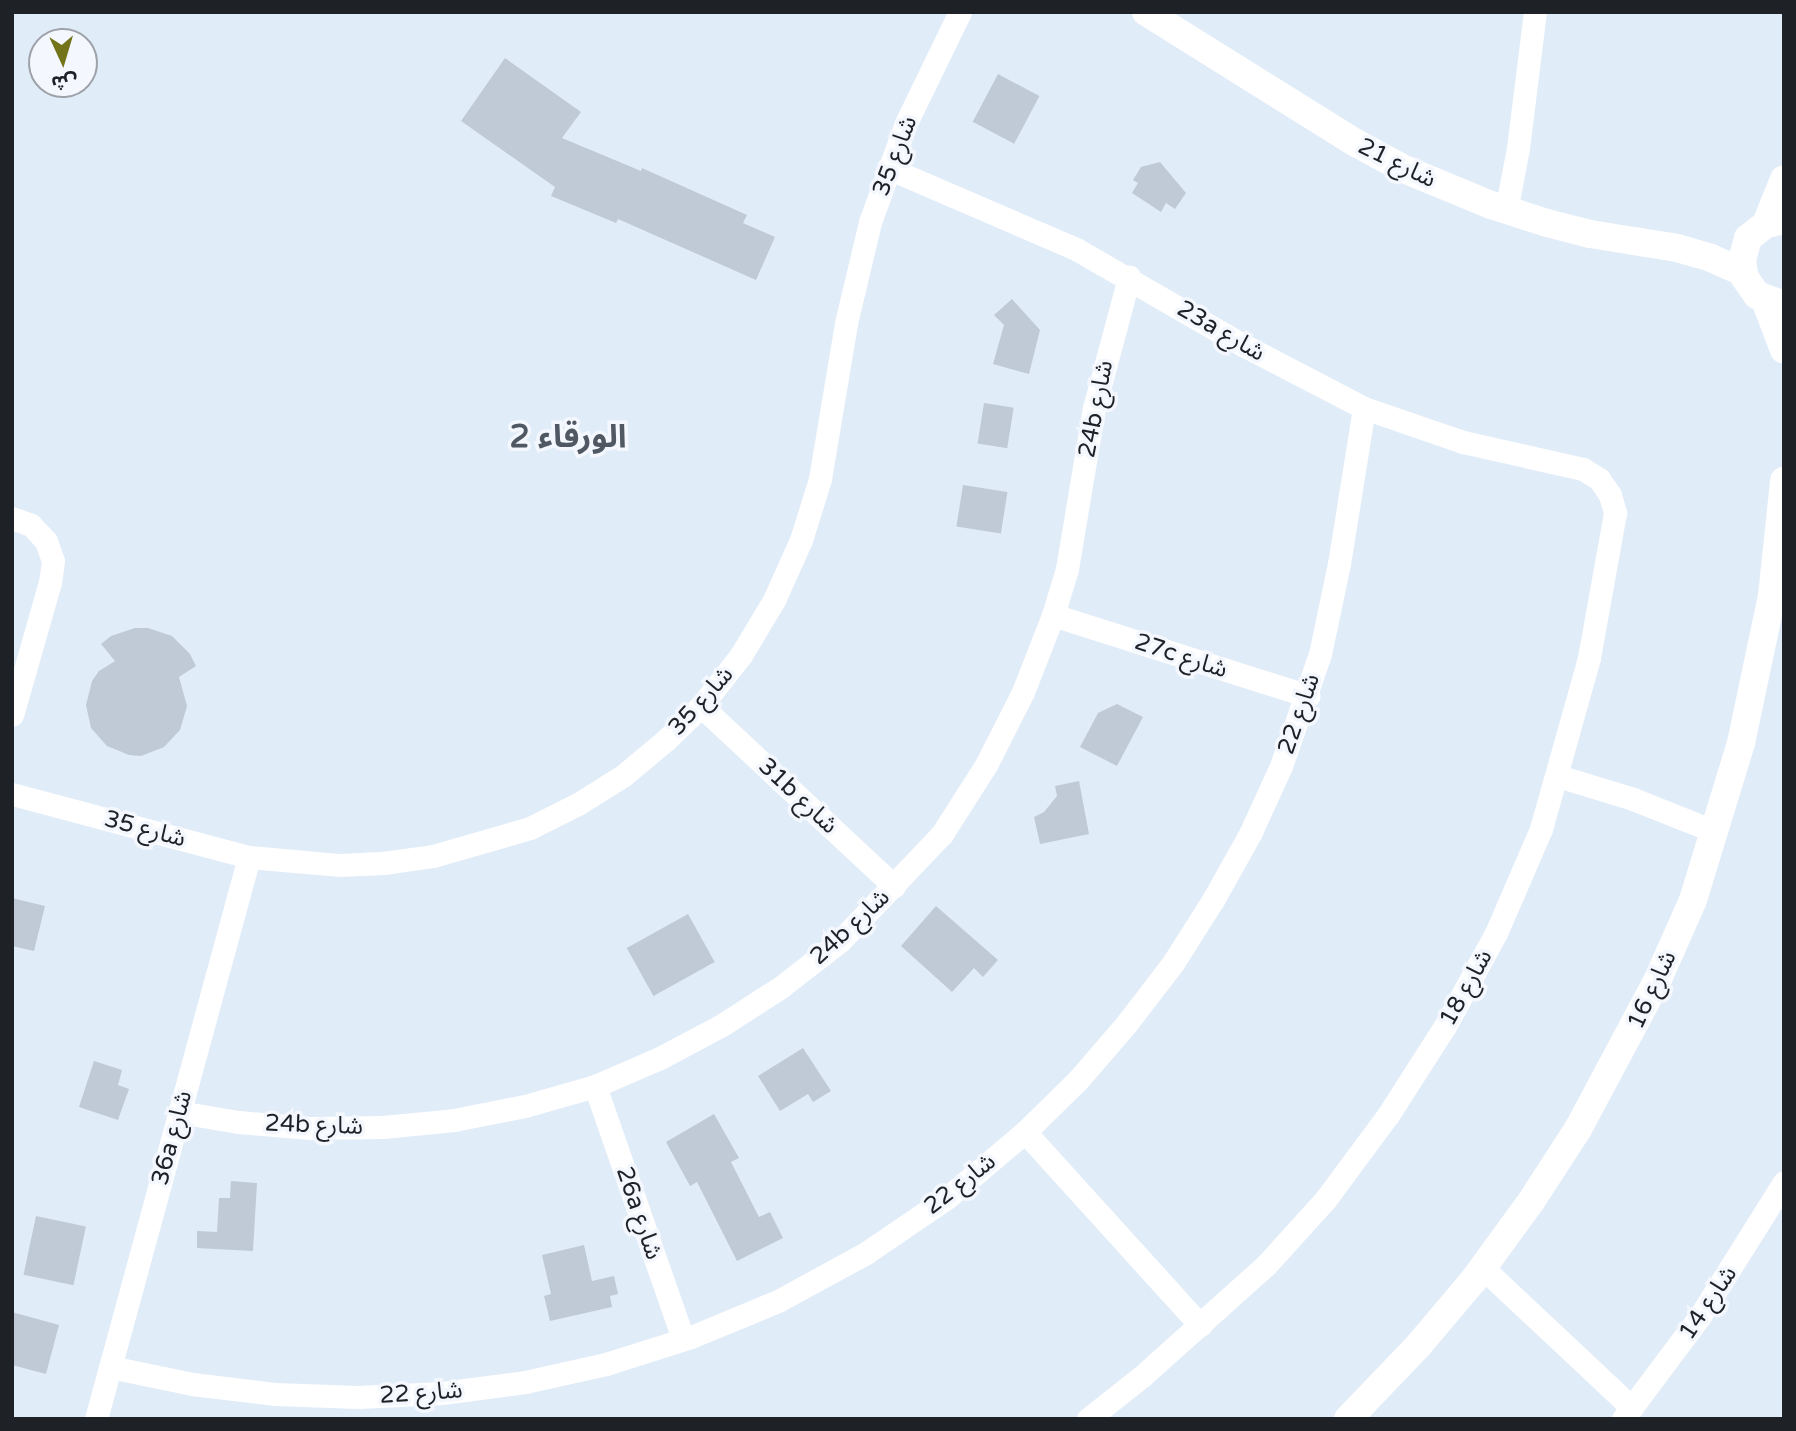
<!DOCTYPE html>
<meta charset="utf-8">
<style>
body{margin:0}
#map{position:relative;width:1796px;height:1431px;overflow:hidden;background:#e1ecf9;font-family:"Varela Round","Noto Sans Arabic",sans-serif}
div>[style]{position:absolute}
.building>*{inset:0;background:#c0cad7;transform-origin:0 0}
.minor>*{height:23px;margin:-11.5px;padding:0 11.5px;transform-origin:11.5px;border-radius:11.5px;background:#fff}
.tertiary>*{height:28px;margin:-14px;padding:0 14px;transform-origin:14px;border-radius:14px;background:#fff}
span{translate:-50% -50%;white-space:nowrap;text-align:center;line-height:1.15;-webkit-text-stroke:7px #f4f8fe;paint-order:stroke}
.street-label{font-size:24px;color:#1e2227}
.district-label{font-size:32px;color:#4f5863;font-weight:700}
.frame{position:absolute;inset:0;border:14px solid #1e2227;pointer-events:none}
.north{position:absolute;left:28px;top:28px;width:70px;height:70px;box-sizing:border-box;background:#f4f8fe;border:2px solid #9ea2a8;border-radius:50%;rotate:176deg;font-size:19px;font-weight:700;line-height:28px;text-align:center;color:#1e2227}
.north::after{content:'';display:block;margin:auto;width:24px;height:32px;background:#73741a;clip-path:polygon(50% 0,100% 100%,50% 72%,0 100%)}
</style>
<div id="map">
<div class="building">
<i style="clip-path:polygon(505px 58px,581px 112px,562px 138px,641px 171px,642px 168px,747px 215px,743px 223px,775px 237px,756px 280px,618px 219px,616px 223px,551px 196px,555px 187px,461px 121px)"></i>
<i style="left:998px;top:74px;width:47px;height:54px;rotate:28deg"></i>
<i style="clip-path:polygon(1160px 162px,1186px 193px,1175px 209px,1166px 203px,1161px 212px,1132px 193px,1138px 183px,1133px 180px,1141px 167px)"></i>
<i style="clip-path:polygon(1012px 299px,1040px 330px,1029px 374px,993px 364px,1004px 325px,994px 315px)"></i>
<i style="left:984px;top:403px;width:30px;height:41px;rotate:9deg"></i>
<i style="left:963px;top:485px;width:45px;height:42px;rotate:9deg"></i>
<i style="clip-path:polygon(135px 628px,148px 628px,172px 636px,190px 654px,196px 666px,179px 677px,187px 706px,180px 730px,164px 747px,141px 756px,129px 755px,107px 746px,91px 728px,86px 705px,92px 681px,99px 671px,115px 661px,101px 644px,111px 636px)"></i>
<i style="clip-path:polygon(1117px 704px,1143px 717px,1117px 766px,1080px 747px,1098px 713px)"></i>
<i style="clip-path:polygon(1079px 781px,1089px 834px,1040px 844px,1034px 817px,1044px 812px,1057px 796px,1055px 786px)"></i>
<i style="clip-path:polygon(12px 898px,45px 906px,34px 951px,12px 946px)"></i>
<i style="clip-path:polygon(936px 906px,998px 960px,983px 977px,974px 968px,952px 992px,901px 946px)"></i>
<i style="left:688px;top:914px;width:55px;height:70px;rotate:61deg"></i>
<i style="clip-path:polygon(803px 1048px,831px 1091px,813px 1102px,808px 1094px,780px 1111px,758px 1076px)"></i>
<i style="clip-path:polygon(94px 1061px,122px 1070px,118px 1085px,129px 1089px,118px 1120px,79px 1107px)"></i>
<i style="clip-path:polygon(714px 1114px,739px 1158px,731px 1162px,759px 1217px,770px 1212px,783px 1238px,737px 1261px,697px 1182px,690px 1186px,666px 1142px)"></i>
<i style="clip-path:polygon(231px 1181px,257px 1183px,253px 1251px,197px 1248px,197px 1231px,217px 1232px,219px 1198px,230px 1198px)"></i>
<i style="left:36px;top:1216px;width:51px;height:60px;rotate:12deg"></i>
<i style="clip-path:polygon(584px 1245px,592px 1281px,614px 1276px,618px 1294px,610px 1296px,612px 1307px,550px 1321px,544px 1296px,551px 1294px,542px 1255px)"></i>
<i style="clip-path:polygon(12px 1312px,59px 1325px,46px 1374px,12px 1365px)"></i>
</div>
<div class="minor">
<i style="left:888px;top:168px;width:205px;rotate:23.3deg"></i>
<i style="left:1076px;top:249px;width:195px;rotate:29.9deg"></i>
<i style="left:1245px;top:346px;width:134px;rotate:27.5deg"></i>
<i style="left:1364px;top:408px;width:105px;rotate:19deg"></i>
<i style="left:1463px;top:442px;width:123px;rotate:12.7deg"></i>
<i style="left:1583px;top:469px;width:19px;rotate:32deg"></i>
<i style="left:1599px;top:479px;width:19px;rotate:55deg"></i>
<i style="left:1610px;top:495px;width:19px;rotate:74deg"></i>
<i style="left:1615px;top:513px;width:147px;rotate:100.2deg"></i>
<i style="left:1589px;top:658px;width:178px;rotate:105.7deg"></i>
<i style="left:1541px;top:829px;width:113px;rotate:113.4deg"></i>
<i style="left:1496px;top:933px;width:106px;rotate:118.7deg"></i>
<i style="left:1445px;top:1026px;width:106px;rotate:122.6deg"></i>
<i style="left:1388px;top:1115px;width:106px;rotate:126.5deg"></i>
<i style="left:1325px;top:1200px;width:88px;rotate:132.2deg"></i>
<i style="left:1266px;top:1265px;width:168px;rotate:138.1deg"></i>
<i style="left:1141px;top:1377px;width:68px;rotate:141.6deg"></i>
<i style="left:1506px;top:211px;width:64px;rotate:-79.2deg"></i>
<i style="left:1518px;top:148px;width:137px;rotate:-82.9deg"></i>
<i style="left:12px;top:518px;width:20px;rotate:20deg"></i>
<i style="left:31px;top:525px;width:22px;rotate:47deg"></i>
<i style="left:46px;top:541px;width:21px;rotate:71deg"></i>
<i style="left:53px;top:561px;width:21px;rotate:98deg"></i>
<i style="left:50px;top:582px;width:138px;rotate:105.9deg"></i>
<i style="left:1053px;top:615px;width:268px;rotate:17.6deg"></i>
<i style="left:701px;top:706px;width:264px;rotate:43deg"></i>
<i style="left:1558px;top:776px;width:78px;rotate:17deg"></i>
<i style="left:1633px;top:799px;width:89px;rotate:21.7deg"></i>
<i style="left:12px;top:794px;width:245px;rotate:14.9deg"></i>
<i style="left:249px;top:857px;width:89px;rotate:5.1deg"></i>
<i style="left:338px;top:865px;width:45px;rotate:-2.5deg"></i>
<i style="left:383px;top:863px;width:50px;rotate:-8deg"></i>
<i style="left:433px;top:856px;width:101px;rotate:-16.1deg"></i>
<i style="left:530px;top:828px;width:54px;rotate:-26.6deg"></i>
<i style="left:578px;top:804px;width:54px;rotate:-32.2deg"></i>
<i style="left:624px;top:775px;width:56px;rotate:-39.9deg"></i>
<i style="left:667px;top:739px;width:47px;rotate:-44.1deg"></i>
<i style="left:701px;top:706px;width:65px;rotate:-51.9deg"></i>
<i style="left:741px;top:655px;width:64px;rotate:-59deg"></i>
<i style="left:774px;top:600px;width:66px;rotate:-65.8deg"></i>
<i style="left:801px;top:540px;width:64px;rotate:-72.7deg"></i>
<i style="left:820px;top:479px;width:158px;rotate:-80.5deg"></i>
<i style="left:846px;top:323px;width:104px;rotate:-76.6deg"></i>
<i style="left:870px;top:222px;width:105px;rotate:-70deg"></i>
<i style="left:906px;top:123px;width:123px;rotate:-64.1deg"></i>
<i style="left:595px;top:1086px;width:268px;rotate:70.8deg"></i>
<i style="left:179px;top:1112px;width:60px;rotate:9.6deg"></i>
<i style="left:238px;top:1122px;width:72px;rotate:4.8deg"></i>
<i style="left:310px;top:1128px;width:73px;rotate:-0.8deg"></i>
<i style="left:383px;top:1127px;width:71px;rotate:-5.6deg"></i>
<i style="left:454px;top:1120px;width:72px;rotate:-11.2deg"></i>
<i style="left:525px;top:1106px;width:73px;rotate:-15.9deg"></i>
<i style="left:595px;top:1086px;width:71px;rotate:-23.3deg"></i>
<i style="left:660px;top:1058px;width:70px;rotate:-28deg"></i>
<i style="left:722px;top:1025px;width:70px;rotate:-32.8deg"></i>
<i style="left:781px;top:987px;width:75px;rotate:-37.9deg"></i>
<i style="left:840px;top:941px;width:148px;rotate:-46.4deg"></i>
<i style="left:942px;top:834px;width:82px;rotate:-57.5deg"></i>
<i style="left:986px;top:765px;width:82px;rotate:-63.1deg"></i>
<i style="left:1023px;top:692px;width:83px;rotate:-68.7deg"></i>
<i style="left:1053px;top:615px;width:48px;rotate:-73.1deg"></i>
<i style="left:1067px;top:569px;width:163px;rotate:-80.5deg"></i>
<i style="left:1094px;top:408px;width:136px;rotate:-75deg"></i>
<i style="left:1025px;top:1132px;width:261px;rotate:47.8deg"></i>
<i style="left:1483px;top:1268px;width:204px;rotate:43.2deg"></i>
<i style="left:110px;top:1367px;width:84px;rotate:11.7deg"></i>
<i style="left:192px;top:1384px;width:84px;rotate:6.9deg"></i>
<i style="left:275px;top:1394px;width:83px;rotate:2.1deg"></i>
<i style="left:358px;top:1397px;width:84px;rotate:-2.7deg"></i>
<i style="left:442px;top:1393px;width:84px;rotate:-7.5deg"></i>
<i style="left:525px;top:1382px;width:83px;rotate:-12.5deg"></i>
<i style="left:606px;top:1364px;width:89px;rotate:-17.6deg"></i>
<i style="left:691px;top:1337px;width:94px;rotate:-22.5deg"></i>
<i style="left:778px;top:1301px;width:100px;rotate:-28.6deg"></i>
<i style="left:866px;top:1253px;width:99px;rotate:-34.3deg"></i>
<i style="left:948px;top:1197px;width:101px;rotate:-40.2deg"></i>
<i style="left:1025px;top:1132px;width:74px;rotate:-44.5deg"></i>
<i style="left:1078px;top:1080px;width:75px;rotate:-49.3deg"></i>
<i style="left:1127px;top:1023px;width:76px;rotate:-52.5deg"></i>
<i style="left:1173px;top:963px;width:75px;rotate:-57.6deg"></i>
<i style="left:1213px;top:900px;width:76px;rotate:-60.7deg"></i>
<i style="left:1250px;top:834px;width:75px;rotate:-65.5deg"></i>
<i style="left:1281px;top:766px;width:119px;rotate:-70.8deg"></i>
<i style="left:1320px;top:654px;width:92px;rotate:-78.1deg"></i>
<i style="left:1339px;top:564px;width:158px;rotate:-80.9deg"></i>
<i style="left:96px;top:1419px;width:582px;rotate:-74.77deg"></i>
<i style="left:1623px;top:1419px;width:129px;rotate:-53.2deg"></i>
<i style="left:1700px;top:1316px;width:158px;rotate:-57.9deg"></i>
</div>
<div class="tertiary">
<i style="left:1146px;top:12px;width:248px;rotate:32deg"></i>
<i style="left:1356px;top:143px;width:55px;rotate:28.4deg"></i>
<i style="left:1404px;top:169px;width:94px;rotate:22.5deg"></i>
<i style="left:1491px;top:205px;width:59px;rotate:17.8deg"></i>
<i style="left:1547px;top:223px;width:44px;rotate:14.3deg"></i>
<i style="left:1590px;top:234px;width:88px;rotate:9.1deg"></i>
<i style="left:1677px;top:248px;width:35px;rotate:16deg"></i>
<i style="left:1711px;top:258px;width:35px;rotate:24deg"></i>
<i style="left:1784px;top:220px;width:18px;rotate:167deg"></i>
<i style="left:1766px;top:224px;width:23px;rotate:142deg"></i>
<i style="left:1748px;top:238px;width:24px;rotate:105deg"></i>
<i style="left:1742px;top:261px;width:17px;rotate:80deg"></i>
<i style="left:1745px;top:278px;width:21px;rotate:55deg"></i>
<i style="left:1757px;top:295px;width:29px;rotate:20deg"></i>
<i style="left:1766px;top:224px;width:48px;rotate:-68.2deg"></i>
<i style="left:1765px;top:300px;width:53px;rotate:69.2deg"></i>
<i style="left:1348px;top:1419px;width:101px;rotate:-46.2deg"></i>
<i style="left:1418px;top:1346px;width:85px;rotate:-49.8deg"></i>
<i style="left:1473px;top:1281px;width:100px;rotate:-53.9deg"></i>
<i style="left:1532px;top:1200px;width:85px;rotate:-57.1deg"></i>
<i style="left:1578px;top:1129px;width:170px;rotate:-61.9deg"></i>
<i style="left:1658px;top:979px;width:86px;rotate:-66.1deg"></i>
<i style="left:1693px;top:900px;width:164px;rotate:-73deg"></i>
<i style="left:1741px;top:743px;width:150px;rotate:-78.1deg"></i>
<i style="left:1772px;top:596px;width:116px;rotate:-84deg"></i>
</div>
<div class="street-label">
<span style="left:895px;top:156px;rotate:-69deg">شارع 35</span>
<span style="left:1397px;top:163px;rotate:26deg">شارع 21</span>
<span style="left:1221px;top:331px;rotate:30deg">23a شارع</span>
<span style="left:1096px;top:409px;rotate:-79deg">24b شارع</span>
<span style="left:1181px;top:656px;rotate:18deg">27c شارع</span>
<span style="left:701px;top:701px;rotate:-48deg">شارع 35</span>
<span style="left:1299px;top:714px;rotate:-71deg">شارع 22</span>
<span style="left:798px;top:796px;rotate:43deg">31b شارع</span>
<span style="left:145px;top:829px;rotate:15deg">شارع 35</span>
<span style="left:850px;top:927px;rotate:-43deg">24b شارع</span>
<span style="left:1466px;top:988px;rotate:-61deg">شارع 18</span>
<span style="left:1652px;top:990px;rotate:-65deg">شارع 16</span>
<span style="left:314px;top:1125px;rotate:2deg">24b شارع</span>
<span style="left:172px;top:1138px;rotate:-75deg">36a شارع</span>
<span style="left:960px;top:1184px;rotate:-38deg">شارع 22</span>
<span style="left:639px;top:1213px;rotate:71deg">26a شارع</span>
<span style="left:1708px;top:1303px;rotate:-56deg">شارع 14</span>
<span style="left:421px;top:1393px;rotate:-4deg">شارع 22</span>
</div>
<div class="district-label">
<span style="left:568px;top:437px">الورقاء 2</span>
</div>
<div class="frame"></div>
<div class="north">ش</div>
</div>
